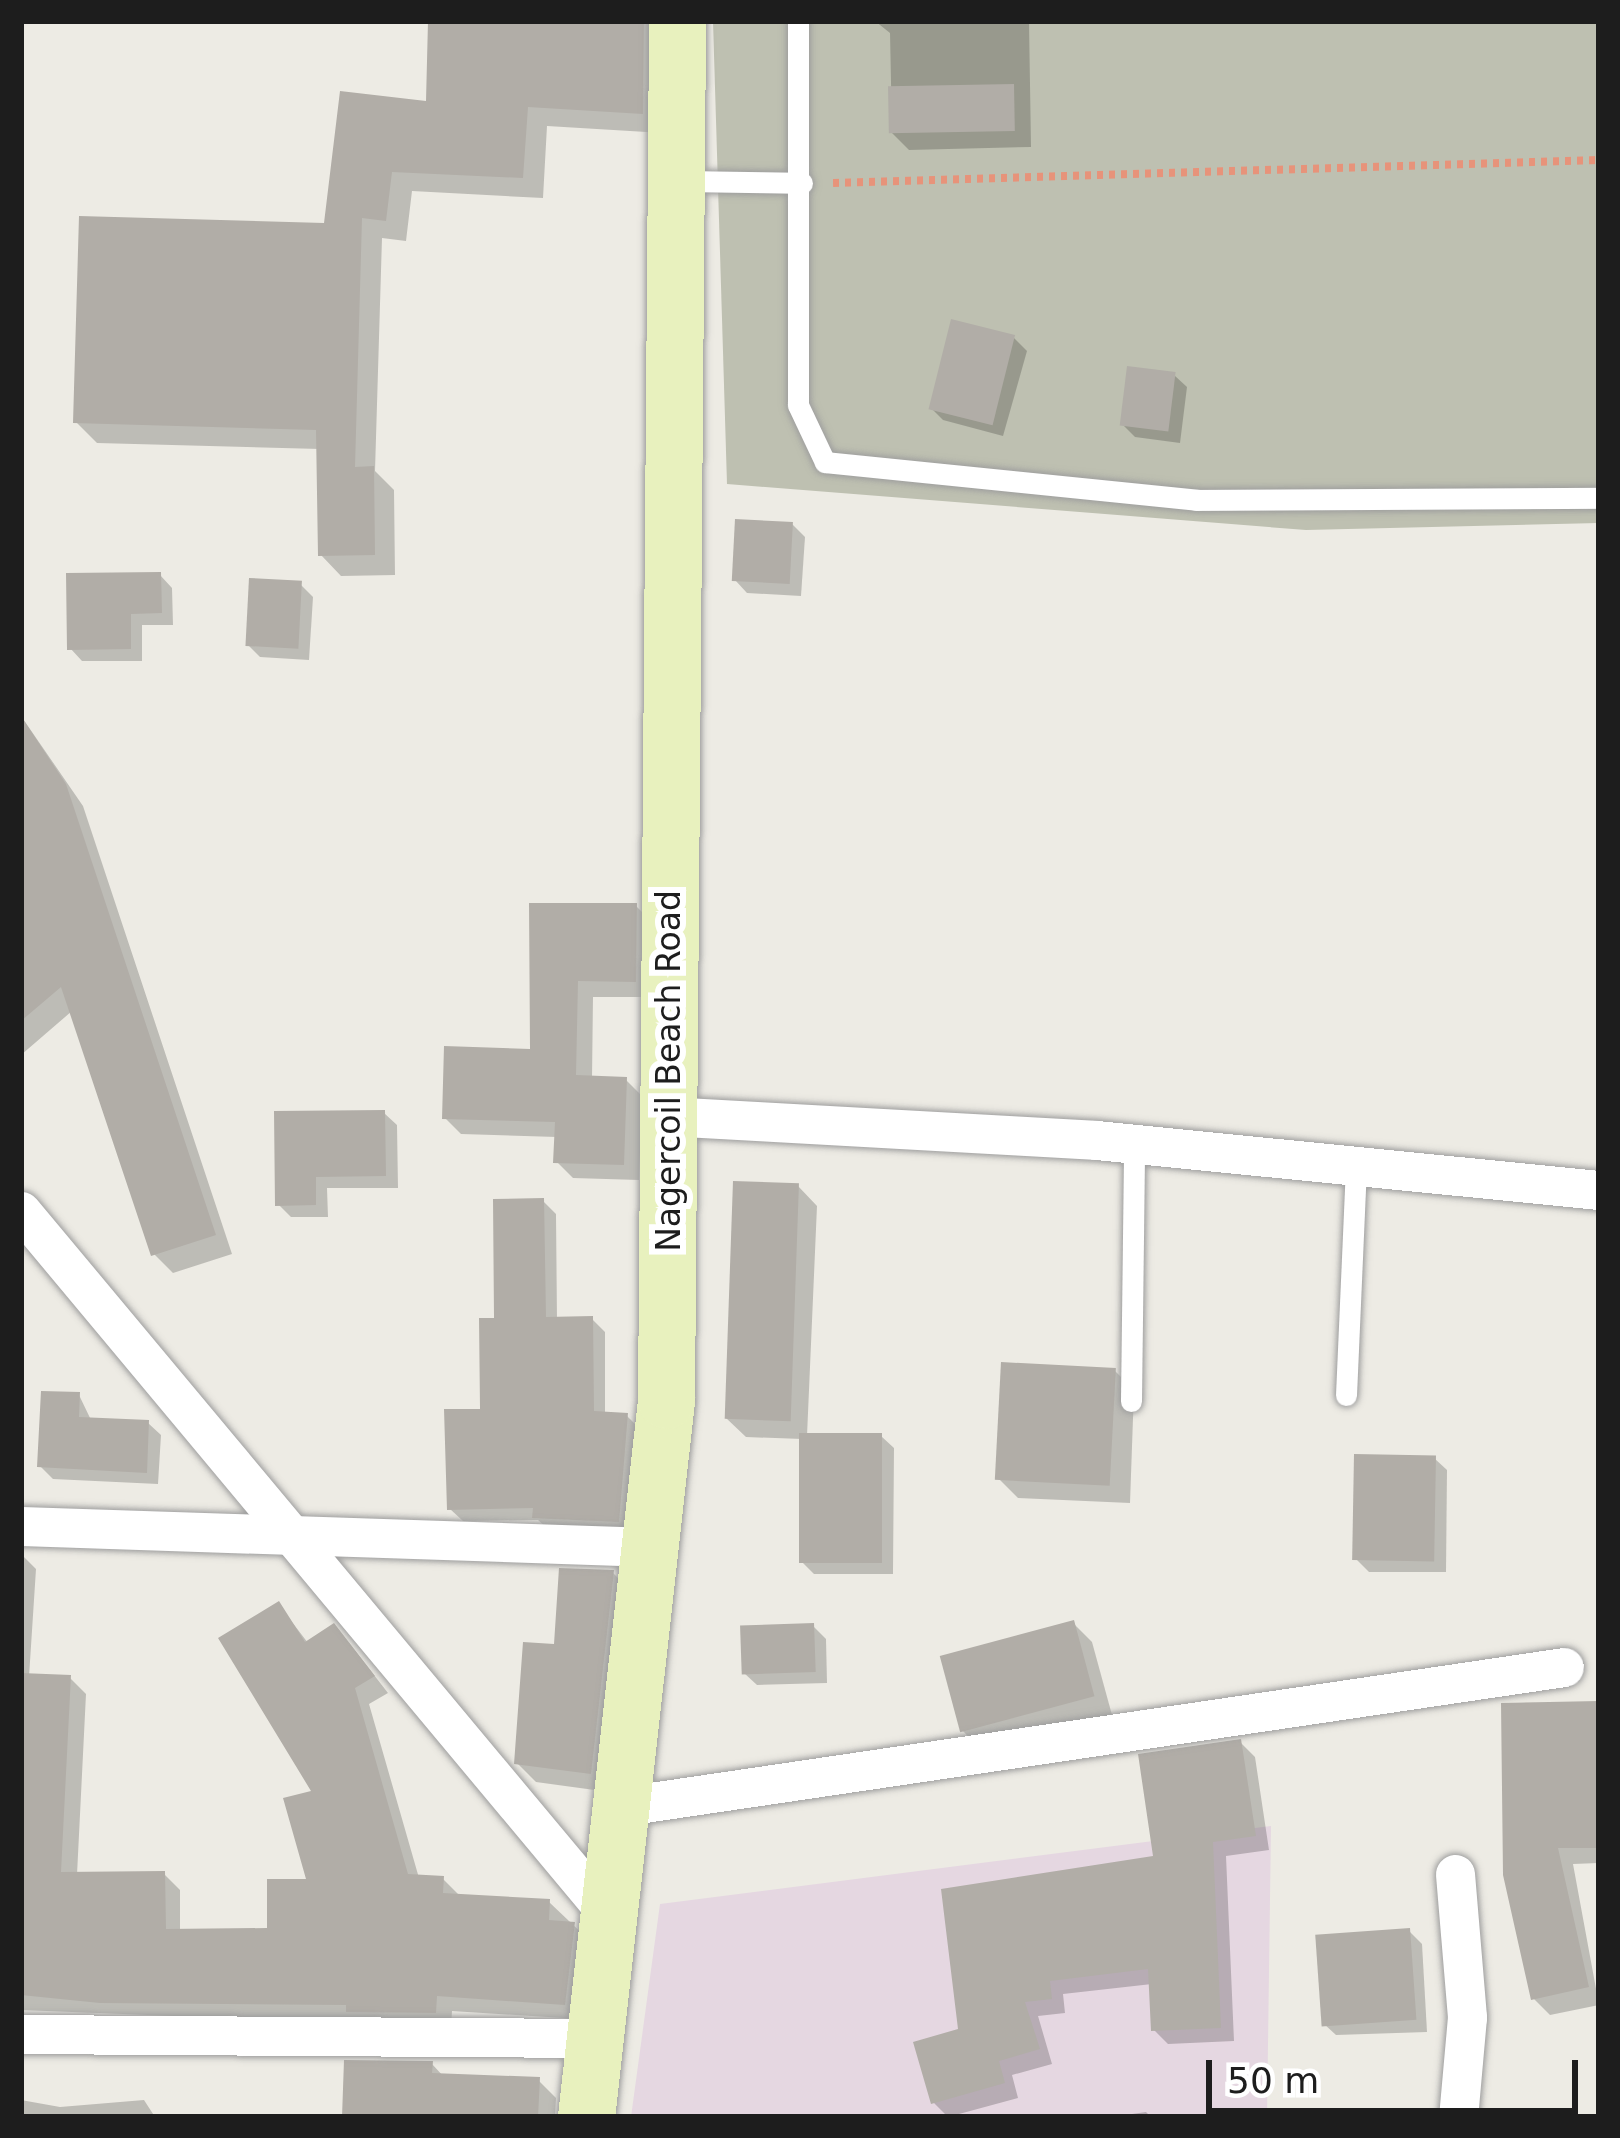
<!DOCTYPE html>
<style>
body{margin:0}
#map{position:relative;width:1620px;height:2138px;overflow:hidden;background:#edebe4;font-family:"DejaVu Sans",sans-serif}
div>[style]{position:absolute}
.industrial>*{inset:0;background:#e5d7e1}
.construction>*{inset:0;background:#bec0b1}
.shadow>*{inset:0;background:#0003}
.building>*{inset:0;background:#b1ada7;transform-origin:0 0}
.path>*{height:8px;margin-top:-4px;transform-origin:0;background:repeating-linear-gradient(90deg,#e7937a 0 6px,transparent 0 12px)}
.roads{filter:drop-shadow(0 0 3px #9e9e9e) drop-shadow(0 0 3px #9e9e9e)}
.service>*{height:21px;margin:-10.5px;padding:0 10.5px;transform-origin:10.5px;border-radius:10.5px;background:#fff}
.minor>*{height:39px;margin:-19.5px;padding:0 19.5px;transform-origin:19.5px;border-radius:19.5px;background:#fff}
.secondary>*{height:57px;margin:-28.5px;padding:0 28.5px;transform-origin:28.5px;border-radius:28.5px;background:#e8f1be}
span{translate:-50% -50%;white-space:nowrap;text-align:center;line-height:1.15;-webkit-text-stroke:12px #fff;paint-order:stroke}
.street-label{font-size:33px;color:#1d1d1d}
.frame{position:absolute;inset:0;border:24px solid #1d1d1d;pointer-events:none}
.scale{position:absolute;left:1206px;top:2060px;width:372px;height:54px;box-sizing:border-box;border:6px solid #1d1d1d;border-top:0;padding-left:15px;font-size:36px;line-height:42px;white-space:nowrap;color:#1d1d1d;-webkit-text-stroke:9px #fff;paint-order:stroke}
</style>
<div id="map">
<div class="industrial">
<i style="clip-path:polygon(1271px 1826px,1267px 2117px,631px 2117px,660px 1904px)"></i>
</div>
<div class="construction">
<i style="clip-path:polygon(713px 21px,1599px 21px,1599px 523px,1306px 530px,727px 484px)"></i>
</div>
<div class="shadow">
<i style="clip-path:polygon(431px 21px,670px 21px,663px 133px,547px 126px,543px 198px,412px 191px,406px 241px,382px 238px,375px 471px,394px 490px,395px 575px,341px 576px,321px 555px,320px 449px,97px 443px,76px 422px,327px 226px,428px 105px)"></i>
<i style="clip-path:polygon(875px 21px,1029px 21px,1031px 147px,909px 150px,892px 133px,890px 33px)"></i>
<i style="clip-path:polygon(1014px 338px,1027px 351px,1003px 436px,943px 420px,931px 408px)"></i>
<i style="clip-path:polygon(1174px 375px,1187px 387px,1180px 443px,1135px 437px,1122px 424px)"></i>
<i style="clip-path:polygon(792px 524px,805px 537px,801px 596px,747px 593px,735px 580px)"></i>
<i style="clip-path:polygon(160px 575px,172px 588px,173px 625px,142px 625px,142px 661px,82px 661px,70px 648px)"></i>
<i style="clip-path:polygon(300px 584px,313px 597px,309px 660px,260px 657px,248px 645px)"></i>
<i style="clip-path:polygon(21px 716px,83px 806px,232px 1254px,173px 1273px,154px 1254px,72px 1011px,21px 1055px)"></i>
<i style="clip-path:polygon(532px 906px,636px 906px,652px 922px,652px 997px,593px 997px,592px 1079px,626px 1080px,642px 1096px,639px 1180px,573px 1178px,556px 1161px,557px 1137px,461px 1134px,445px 1118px,533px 1052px)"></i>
<i style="clip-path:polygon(384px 1113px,397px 1125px,398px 1188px,327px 1188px,328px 1217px,291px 1217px,278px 1204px)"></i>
<i style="clip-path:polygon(798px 1186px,817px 1206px,807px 1436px,881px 1436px,894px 1448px,893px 1574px,814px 1574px,802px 1562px,802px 1439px,746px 1437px,726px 1418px)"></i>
<i style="clip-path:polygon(543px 1201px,556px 1214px,557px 1320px,592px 1319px,605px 1332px,605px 1415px,627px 1416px,640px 1429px,631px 1533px,548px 1529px,538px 1520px,463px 1521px,450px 1509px,483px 1412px,497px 1321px)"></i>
<i style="clip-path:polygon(1115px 1371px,1134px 1390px,1130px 1503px,1018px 1498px,999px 1479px)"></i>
<i style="clip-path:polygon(79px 1395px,91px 1420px,148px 1423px,161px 1435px,158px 1484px,53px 1479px,40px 1466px)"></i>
<i style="clip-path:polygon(1434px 1458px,1447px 1470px,1446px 1572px,1369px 1572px,1356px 1559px)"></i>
<i style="clip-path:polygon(21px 1554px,36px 1569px,29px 1677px,70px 1678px,86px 1694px,77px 1875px,164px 1874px,180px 1890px,180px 1932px,270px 1931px,310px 1882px,316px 1792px,279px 1605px,308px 1643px,349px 1643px,388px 1693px,369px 1704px,419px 1878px,443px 1879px,459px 1895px,549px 1902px,589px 1940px,580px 2019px,452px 2011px,451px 2027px,21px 2010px)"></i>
<i style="clip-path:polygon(613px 1573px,632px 1592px,609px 1792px,536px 1782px,517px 1763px)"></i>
<i style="clip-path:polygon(1073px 1623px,1092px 1642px,1112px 1715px,981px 1750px,962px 1730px)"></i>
<i style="clip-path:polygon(813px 1626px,826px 1639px,827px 1683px,757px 1685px,744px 1673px)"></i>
<i style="clip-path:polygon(1599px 1704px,1599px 1863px,1573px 1864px,1599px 2005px,1550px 2015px,1534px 1999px,1506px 1875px)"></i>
<i style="clip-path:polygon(1240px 1742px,1255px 1757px,1269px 1850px,1226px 1856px,1234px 2041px,1168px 2044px,1154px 2030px,1152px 1984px,1063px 1994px,1065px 2013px,1038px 2016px,1052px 2064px,1012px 2075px,1018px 2098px,948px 2117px,934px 2103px,961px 2031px,1156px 1859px)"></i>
<i style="clip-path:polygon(1409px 1931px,1422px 1944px,1427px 2032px,1336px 2035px,1323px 2023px)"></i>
<i style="clip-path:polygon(432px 2064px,444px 2077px,538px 2080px,556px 2098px,555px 2117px,345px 2117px)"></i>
<i style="clip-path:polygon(21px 2100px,60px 2107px,144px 2100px,155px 2117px,21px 2117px)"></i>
<i style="clip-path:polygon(1146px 2112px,1151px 2117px,1111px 2117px)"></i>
</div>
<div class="building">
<i style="clip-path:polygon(428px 21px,644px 21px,643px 114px,528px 107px,523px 178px,392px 172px,386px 221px,362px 218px,355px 467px,374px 466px,375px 555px,318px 556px,316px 430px,73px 423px,79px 216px,324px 223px,340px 91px,426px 101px)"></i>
<i style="left:1014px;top:84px;width:47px;height:126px;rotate:89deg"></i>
<i style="left:951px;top:319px;width:66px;height:93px;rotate:14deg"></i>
<i style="left:1127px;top:366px;width:49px;height:60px;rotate:7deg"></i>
<i style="left:735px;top:519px;width:58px;height:62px;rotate:3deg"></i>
<i style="clip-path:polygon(161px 572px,162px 613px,131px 614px,131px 649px,67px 650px,66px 573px)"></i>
<i style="left:249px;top:578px;width:53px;height:68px;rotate:3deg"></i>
<i style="clip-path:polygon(21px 716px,66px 784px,216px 1235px,151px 1256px,61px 987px,21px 1021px)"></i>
<i style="clip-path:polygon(529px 903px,637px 903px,636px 982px,578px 981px,576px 1075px,627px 1077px,624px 1165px,553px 1163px,555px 1122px,442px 1119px,444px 1046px,530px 1049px)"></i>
<i style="clip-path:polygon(385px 1110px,386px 1176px,316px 1177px,316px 1205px,275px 1206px,274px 1111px)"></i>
<i style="left:733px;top:1181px;width:66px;height:238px;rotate:2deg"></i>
<i style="clip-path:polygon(544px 1198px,546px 1317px,593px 1316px,594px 1411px,628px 1413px,619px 1522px,532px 1518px,533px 1508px,447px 1510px,444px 1409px,480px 1409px,479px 1318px,494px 1318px,493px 1199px)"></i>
<i style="left:1001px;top:1362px;width:115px;height:118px;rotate:3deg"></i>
<i style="clip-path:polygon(41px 1391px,80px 1392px,79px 1417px,149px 1420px,147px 1473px,37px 1467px)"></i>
<i style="left:799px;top:1433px;width:83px;height:130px"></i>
<i style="left:1354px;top:1454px;width:82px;height:106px;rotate:1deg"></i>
<i style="clip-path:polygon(559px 1568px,614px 1570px,591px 1774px,514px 1764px,523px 1642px,554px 1644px)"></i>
<i style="clip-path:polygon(279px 1601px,305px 1642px,334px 1623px,375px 1676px,355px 1688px,408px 1874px,444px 1876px,443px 1893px,550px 1899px,549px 1920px,575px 1922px,565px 2005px,437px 1996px,436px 2013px,346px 2012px,346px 2005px,100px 2003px,21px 1995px,21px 1673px,71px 1675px,61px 1872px,165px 1871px,166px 1929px,267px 1928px,267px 1879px,306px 1879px,283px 1798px,311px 1791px,218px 1638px)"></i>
<i style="left:1074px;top:1620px;width:79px;height:139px;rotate:75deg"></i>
<i style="left:814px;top:1623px;width:49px;height:74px;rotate:88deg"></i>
<i style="clip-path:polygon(1599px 1701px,1599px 1848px,1558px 1848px,1589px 1987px,1531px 2000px,1503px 1875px,1501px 1703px)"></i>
<i style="clip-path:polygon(1241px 1739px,1256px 1836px,1213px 1842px,1221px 2028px,1151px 2031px,1148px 1969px,1050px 1981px,1052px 1999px,1025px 2002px,1040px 2049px,999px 2061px,1005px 2083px,931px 2104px,913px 2042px,958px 2029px,941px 1889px,1153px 1856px,1138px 1754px)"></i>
<i style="left:1410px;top:1928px;width:92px;height:95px;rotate:86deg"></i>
<i style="clip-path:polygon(344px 2060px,433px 2061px,432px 2073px,540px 2077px,538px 2117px,342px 2117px)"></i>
</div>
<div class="path">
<i style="left:833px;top:183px;width:766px;rotate:-1.72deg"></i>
</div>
<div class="roads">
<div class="service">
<i style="left:798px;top:21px;width:384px;rotate:90deg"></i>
<i style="left:798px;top:405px;width:63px;rotate:64.7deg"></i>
<i style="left:825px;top:462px;width:373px;rotate:5.8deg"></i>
<i style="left:1196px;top:500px;width:403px;rotate:-0.3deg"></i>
<i style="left:678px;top:181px;width:124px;rotate:0.9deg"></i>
<i style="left:1346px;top:1395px;width:229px;rotate:-87.5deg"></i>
<i style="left:1131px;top:1401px;width:257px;rotate:-89.3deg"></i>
</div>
<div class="minor">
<i style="left:668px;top:1116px;width:429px;rotate:3.2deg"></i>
<i style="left:1096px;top:1140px;width:505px;rotate:5.68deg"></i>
<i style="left:21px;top:1211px;width:922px;rotate:50.15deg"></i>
<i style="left:21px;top:1526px;width:630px;rotate:1.91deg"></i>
<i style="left:624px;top:1806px;width:950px;rotate:-8.41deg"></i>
<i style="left:1455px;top:1874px;width:144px;rotate:85.2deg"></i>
<i style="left:1467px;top:2017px;width:100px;rotate:95.1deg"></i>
<i style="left:21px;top:2034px;width:575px;rotate:0.4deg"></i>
</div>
<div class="secondary">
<i style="left:586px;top:2117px;width:721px;rotate:-83.63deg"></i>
<i style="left:666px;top:1400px;width:1379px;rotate:-89.54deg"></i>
</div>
</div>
<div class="street-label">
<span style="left:669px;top:1071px;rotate:-90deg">Nagercoil Beach Road</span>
</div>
<div class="frame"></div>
<div class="scale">50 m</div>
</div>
